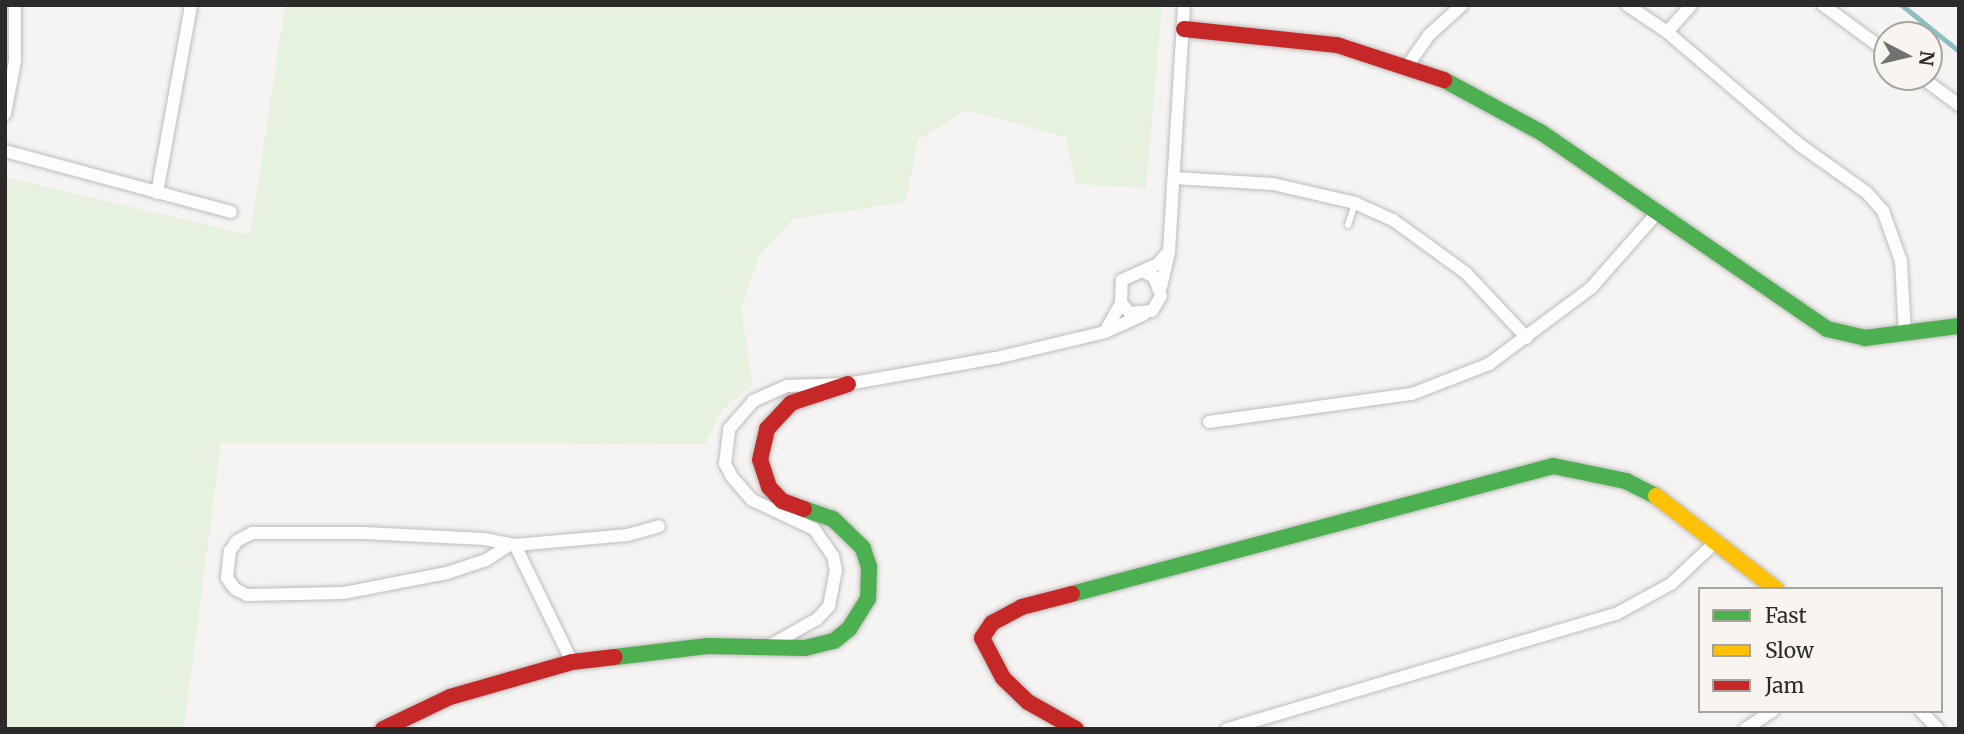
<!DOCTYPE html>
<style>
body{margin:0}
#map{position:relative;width:1964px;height:734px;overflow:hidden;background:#f6f4f2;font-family:Merriweather,serif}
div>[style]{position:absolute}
.green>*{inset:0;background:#e6f1df}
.stream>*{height:4.5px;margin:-2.25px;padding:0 2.25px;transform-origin:2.25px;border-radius:2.25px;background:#8dbec3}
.roads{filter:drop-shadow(0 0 2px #bdbcba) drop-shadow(0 0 2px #bdbcba)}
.lane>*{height:6px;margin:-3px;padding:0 3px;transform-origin:3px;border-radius:3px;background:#fefdfd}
.street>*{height:12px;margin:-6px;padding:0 6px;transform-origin:6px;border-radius:6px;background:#fefdfd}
.fast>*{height:16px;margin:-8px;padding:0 8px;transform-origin:8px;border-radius:8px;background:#4caf50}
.slow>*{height:16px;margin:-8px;padding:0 8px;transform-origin:8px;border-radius:8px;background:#ffc107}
.jam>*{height:16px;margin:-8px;padding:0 8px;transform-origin:8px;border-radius:8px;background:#c62828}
span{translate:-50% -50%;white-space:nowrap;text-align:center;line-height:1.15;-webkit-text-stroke:6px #f8f4f0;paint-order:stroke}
.frame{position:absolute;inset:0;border:7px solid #2c2b29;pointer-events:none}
.legend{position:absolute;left:1698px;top:587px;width:245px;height:126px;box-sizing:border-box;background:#f8f4f0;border:2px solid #a6a4a0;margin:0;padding:9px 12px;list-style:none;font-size:21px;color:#2c2b29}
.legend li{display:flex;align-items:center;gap:14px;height:35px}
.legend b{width:35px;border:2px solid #a6a4a0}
.north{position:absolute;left:1873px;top:21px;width:70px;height:70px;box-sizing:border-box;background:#f8f4f0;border:2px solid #a6a4a0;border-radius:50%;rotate:97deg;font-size:19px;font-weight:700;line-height:28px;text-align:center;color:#2c2b29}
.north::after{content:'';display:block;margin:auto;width:24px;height:32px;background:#73716f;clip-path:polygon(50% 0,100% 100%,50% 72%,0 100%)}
</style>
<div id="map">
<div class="green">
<i style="clip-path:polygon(285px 5px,1162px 5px,1146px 188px,1076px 184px,1065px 137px,967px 110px,918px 140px,906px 202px,793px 219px,760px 254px,741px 310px,753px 384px,722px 411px,705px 444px,221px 443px,184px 729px,5px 729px,5px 177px,250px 235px)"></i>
</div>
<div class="stream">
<i style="left:1902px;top:5px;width:73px;rotate:38.9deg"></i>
</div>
<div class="roads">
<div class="lane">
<i style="left:1348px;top:225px;width:23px;rotate:-72deg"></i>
</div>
<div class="street">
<i style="left:1627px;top:5px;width:48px;rotate:34deg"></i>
<i style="left:1667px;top:32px;width:175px;rotate:40.4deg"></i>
<i style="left:1800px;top:145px;width:82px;rotate:35.6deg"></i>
<i style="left:1867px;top:193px;width:24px;rotate:48deg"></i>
<i style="left:1883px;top:211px;width:53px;rotate:70.2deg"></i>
<i style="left:1901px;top:261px;width:74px;rotate:86.9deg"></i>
<i style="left:1823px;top:5px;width:79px;rotate:36.3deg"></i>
<i style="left:1667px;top:32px;width:36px;rotate:-48deg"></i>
<i style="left:1408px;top:65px;width:35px;rotate:-55deg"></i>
<i style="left:1428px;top:36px;width:46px;rotate:-42.4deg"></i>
<i style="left:1921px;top:77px;width:47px;rotate:36.4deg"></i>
<i style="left:5px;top:114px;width:54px;rotate:-79.3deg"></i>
<i style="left:15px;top:61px;width:56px;rotate:-90deg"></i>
<i style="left:5px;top:151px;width:234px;rotate:15.1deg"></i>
<i style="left:1174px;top:178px;width:99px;rotate:3.5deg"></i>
<i style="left:1273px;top:184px;width:84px;rotate:13deg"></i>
<i style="left:1355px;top:203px;width:42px;rotate:24.1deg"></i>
<i style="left:1393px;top:220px;width:90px;rotate:36deg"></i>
<i style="left:1466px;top:273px;width:89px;rotate:46.8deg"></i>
<i style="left:157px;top:193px;width:191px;rotate:-79.7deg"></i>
<i style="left:1144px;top:272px;width:11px;rotate:27deg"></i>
<i style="left:1154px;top:277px;width:20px;rotate:70deg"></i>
<i style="left:1161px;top:296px;width:17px;rotate:121deg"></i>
<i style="left:1152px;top:311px;width:22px;rotate:175deg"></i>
<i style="left:1130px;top:313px;width:13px;rotate:-132deg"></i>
<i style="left:1121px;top:303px;width:23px;rotate:-88deg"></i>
<i style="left:1122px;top:280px;width:39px;rotate:-24deg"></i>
<i style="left:1158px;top:264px;width:17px;rotate:-50deg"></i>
<i style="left:1161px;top:287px;width:37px;rotate:-77deg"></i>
<i style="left:1169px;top:251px;width:246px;rotate:-86.5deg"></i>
<i style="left:1105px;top:332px;width:33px;rotate:-61deg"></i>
<i style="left:1209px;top:422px;width:205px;rotate:-7.9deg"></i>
<i style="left:1412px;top:394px;width:83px;rotate:-21.3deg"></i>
<i style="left:1489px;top:364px;width:127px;rotate:-36.7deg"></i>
<i style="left:1591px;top:288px;width:101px;rotate:-48.6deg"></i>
<i style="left:511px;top:544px;width:30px;rotate:147deg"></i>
<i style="left:486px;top:560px;width:41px;rotate:161.6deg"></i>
<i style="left:447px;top:573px;width:106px;rotate:169.1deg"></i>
<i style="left:343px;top:593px;width:96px;rotate:178.8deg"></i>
<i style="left:247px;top:595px;width:13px;rotate:-153deg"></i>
<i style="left:235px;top:589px;width:14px;rotate:-126deg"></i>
<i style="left:227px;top:578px;width:27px;rotate:-84deg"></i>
<i style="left:230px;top:551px;width:12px;rotate:-55deg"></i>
<i style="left:237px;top:541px;width:17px;rotate:-28deg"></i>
<i style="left:252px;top:533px;width:112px"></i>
<i style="left:364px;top:533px;width:120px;rotate:2.9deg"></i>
<i style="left:484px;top:539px;width:32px;rotate:11deg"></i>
<i style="left:515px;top:545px;width:113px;rotate:-5.1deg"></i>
<i style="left:628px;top:535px;width:32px;rotate:-16deg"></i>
<i style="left:515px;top:545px;width:130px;rotate:64deg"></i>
<i style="left:771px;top:645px;width:53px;rotate:-29.5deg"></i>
<i style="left:817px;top:619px;width:18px;rotate:-47deg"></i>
<i style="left:829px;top:606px;width:36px;rotate:-79deg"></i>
<i style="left:836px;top:571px;width:15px;rotate:-101deg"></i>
<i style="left:833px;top:556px;width:33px;rotate:-125deg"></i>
<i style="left:814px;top:529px;width:68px;rotate:-154.9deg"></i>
<i style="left:752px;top:500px;width:30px;rotate:-131deg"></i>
<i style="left:732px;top:477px;width:15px;rotate:-118deg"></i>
<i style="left:725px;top:464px;width:35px;rotate:-83deg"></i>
<i style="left:729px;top:429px;width:37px;rotate:-49deg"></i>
<i style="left:753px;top:401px;width:37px;rotate:-24deg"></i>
<i style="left:787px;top:386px;width:61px;rotate:-1.9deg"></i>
<i style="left:848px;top:384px;width:150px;rotate:-10deg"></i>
<i style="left:996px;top:358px;width:112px;rotate:-13.4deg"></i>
<i style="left:1105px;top:332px;width:42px;rotate:-24.1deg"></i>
<i style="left:1921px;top:711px;width:25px;rotate:47deg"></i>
<i style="left:1227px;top:729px;width:406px;rotate:-16.5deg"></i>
<i style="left:1616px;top:614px;width:63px;rotate:-28.6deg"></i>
<i style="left:1671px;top:584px;width:63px;rotate:-43.1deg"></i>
<i style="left:1745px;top:729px;width:33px;rotate:-33deg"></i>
</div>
<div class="fast">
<i style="left:1444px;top:80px;width:111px;rotate:28.4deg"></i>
<i style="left:1542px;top:133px;width:346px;rotate:34.5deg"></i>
<i style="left:1827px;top:329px;width:39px;rotate:13deg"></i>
<i style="left:1865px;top:338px;width:95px;rotate:-7.3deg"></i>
<i style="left:1072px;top:594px;width:498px;rotate:-14.9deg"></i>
<i style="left:1553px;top:466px;width:75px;rotate:11.6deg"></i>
<i style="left:1626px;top:481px;width:34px;rotate:27deg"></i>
<i style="left:615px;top:657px;width:93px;rotate:-6.8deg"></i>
<i style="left:707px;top:646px;width:98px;rotate:1.2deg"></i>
<i style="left:805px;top:648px;width:30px;rotate:-14deg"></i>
<i style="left:834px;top:641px;width:19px;rotate:-39deg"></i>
<i style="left:849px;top:629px;width:36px;rotate:-58deg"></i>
<i style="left:868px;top:599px;width:32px;rotate:-88deg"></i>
<i style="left:869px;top:567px;width:20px;rotate:-108deg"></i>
<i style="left:863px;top:548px;width:42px;rotate:-136deg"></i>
<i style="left:833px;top:519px;width:31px;rotate:-161deg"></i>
</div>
<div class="slow">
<i style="left:1656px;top:496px;width:152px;rotate:37.8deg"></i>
</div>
<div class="jam">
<i style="left:1184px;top:29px;width:154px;rotate:6deg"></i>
<i style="left:1337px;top:45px;width:113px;rotate:18.1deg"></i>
<i style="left:804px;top:509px;width:23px;rotate:-160deg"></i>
<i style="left:782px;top:501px;width:19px;rotate:-133deg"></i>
<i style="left:769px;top:487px;width:28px;rotate:-108deg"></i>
<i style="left:760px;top:460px;width:32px;rotate:-77deg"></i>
<i style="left:767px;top:429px;width:35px;rotate:-47deg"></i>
<i style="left:791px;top:403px;width:60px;rotate:-18.4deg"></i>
<i style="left:1072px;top:594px;width:52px;rotate:165.4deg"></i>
<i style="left:1022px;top:607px;width:34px;rotate:152deg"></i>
<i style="left:992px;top:623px;width:18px;rotate:124deg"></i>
<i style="left:982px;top:638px;width:45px;rotate:62.3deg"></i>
<i style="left:1003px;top:678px;width:35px;rotate:44deg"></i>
<i style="left:1028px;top:702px;width:55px;rotate:29.4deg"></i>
<i style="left:383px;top:729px;width:74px;rotate:-25.5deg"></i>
<i style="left:450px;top:697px;width:127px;rotate:-16deg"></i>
<i style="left:572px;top:662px;width:43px;rotate:-6.6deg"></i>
</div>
</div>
<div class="frame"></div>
<ul class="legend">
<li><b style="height:9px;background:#4caf50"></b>Fast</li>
<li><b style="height:9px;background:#ffc107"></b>Slow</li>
<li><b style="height:9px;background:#c62828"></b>Jam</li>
</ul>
<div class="north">N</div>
</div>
